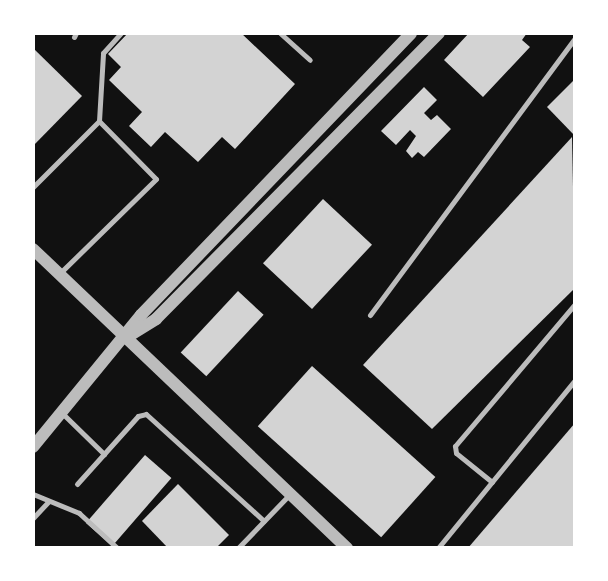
<!DOCTYPE html>
<style>
body{margin:0}
#map{position:relative;width:608px;height:581px;overflow:hidden;background:#111;font-family:"Roboto Condensed",sans-serif}
div>[style]{position:absolute}
.building>*{inset:0;background:#d3d3d3;transform-origin:0 0}
.service>*{height:5px;margin:-2.5px;padding:0 2.5px;transform-origin:2.5px;border-radius:2.5px;background:#bcbcbc}
.tertiary>*{height:12px;margin:-6px;padding:0 6px;transform-origin:6px;border-radius:6px;background:#bcbcbc}
span{translate:-50% -50%;white-space:nowrap;text-align:center;line-height:1.15;-webkit-text-stroke:7px #fff;paint-order:stroke}
.frame{position:absolute;inset:0;border:35px solid #fff;pointer-events:none}
</style>
<div id="map">
<div class="building">
<i style="clip-path:polygon(128px 33px,241px 33px,295px 84px,235px 149px,222px 137px,198px 162px,165px 132px,151px 147px,129px 126px,142px 112px,109px 80px,121px 67px,108px 54px)"></i>
<i style="clip-path:polygon(469px 33px,527px 33px,522px 40px,530px 47px,483px 97px,444px 60px)"></i>
<i style="clip-path:polygon(33px 48px,82px 96px,33px 146px)"></i>
<i style="clip-path:polygon(575px 79px,575px 136px,547px 107px)"></i>
<i style="clip-path:polygon(424px 87px,437px 100px,424px 113px,431px 120px,437px 115px,451px 129px,424px 157px,418px 152px,412px 158px,406px 151px,416px 136px,410px 130px,396px 145px,381px 131px)"></i>
<i style="clip-path:polygon(572px 137px,575px 288px,432px 429px,363px 365px)"></i>
<i style="left:323px;top:199px;width:67px;height:88px;rotate:43deg"></i>
<i style="left:238px;top:291px;width:35px;height:84px;rotate:43deg"></i>
<i style="left:312px;top:366px;width:166px;height:81px;rotate:42deg"></i>
<i style="clip-path:polygon(575px 423px,575px 548px,468px 548px)"></i>
<i style="left:145px;top:455px;width:35px;height:90px;rotate:41deg"></i>
<i style="clip-path:polygon(178px 484px,229px 535px,216px 548px,168px 548px,142px 521px)"></i>
</div>
<div class="service">
<i style="left:280px;top:33px;width:40px;rotate:42deg"></i>
<i style="left:74px;top:37px;width:4px;rotate:-63deg"></i>
<i style="left:99px;top:121px;width:68px;rotate:-86.6deg"></i>
<i style="left:103px;top:53px;width:27px;rotate:-48deg"></i>
<i style="left:33px;top:187px;width:93px;rotate:-45deg"></i>
<i style="left:99px;top:121px;width:81px;rotate:45.5deg"></i>
<i style="left:156px;top:179px;width:136px;rotate:135.6deg"></i>
<i style="left:370px;top:315px;width:345px;rotate:-53.5deg"></i>
<i style="left:62px;top:413px;width:59px;rotate:44.3deg"></i>
<i style="left:492px;top:482px;width:46px;rotate:-141.1deg"></i>
<i style="left:456px;top:453px;width:7px;rotate:-98deg"></i>
<i style="left:455px;top:446px;width:186px;rotate:-49.8deg"></i>
<i style="left:77px;top:484px;width:91px;rotate:-48.1deg"></i>
<i style="left:138px;top:416px;width:8px;rotate:-14deg"></i>
<i style="left:146px;top:414px;width:159px;rotate:42.2deg"></i>
<i style="left:33px;top:494px;width:50px;rotate:22.4deg"></i>
<i style="left:79px;top:513px;width:52px;rotate:42.6deg"></i>
<i style="left:33px;top:518px;width:23px;rotate:-47deg"></i>
<i style="left:238px;top:548px;width:75px;rotate:-46.1deg"></i>
<i style="left:438px;top:548px;width:217px;rotate:-50.8deg"></i>
</div>
<div class="tertiary">
<i style="left:33px;top:249px;width:434px;rotate:43.6deg"></i>
<i style="left:129px;top:336px;width:32px;rotate:-32deg"></i>
<i style="left:156px;top:319px;width:402px;rotate:-45.3deg"></i>
<i style="left:33px;top:447px;width:171px;rotate:-50.7deg"></i>
<i style="left:141px;top:315px;width:390px;rotate:-46.2deg"></i>
</div>
<div class="frame"></div>
</div>
